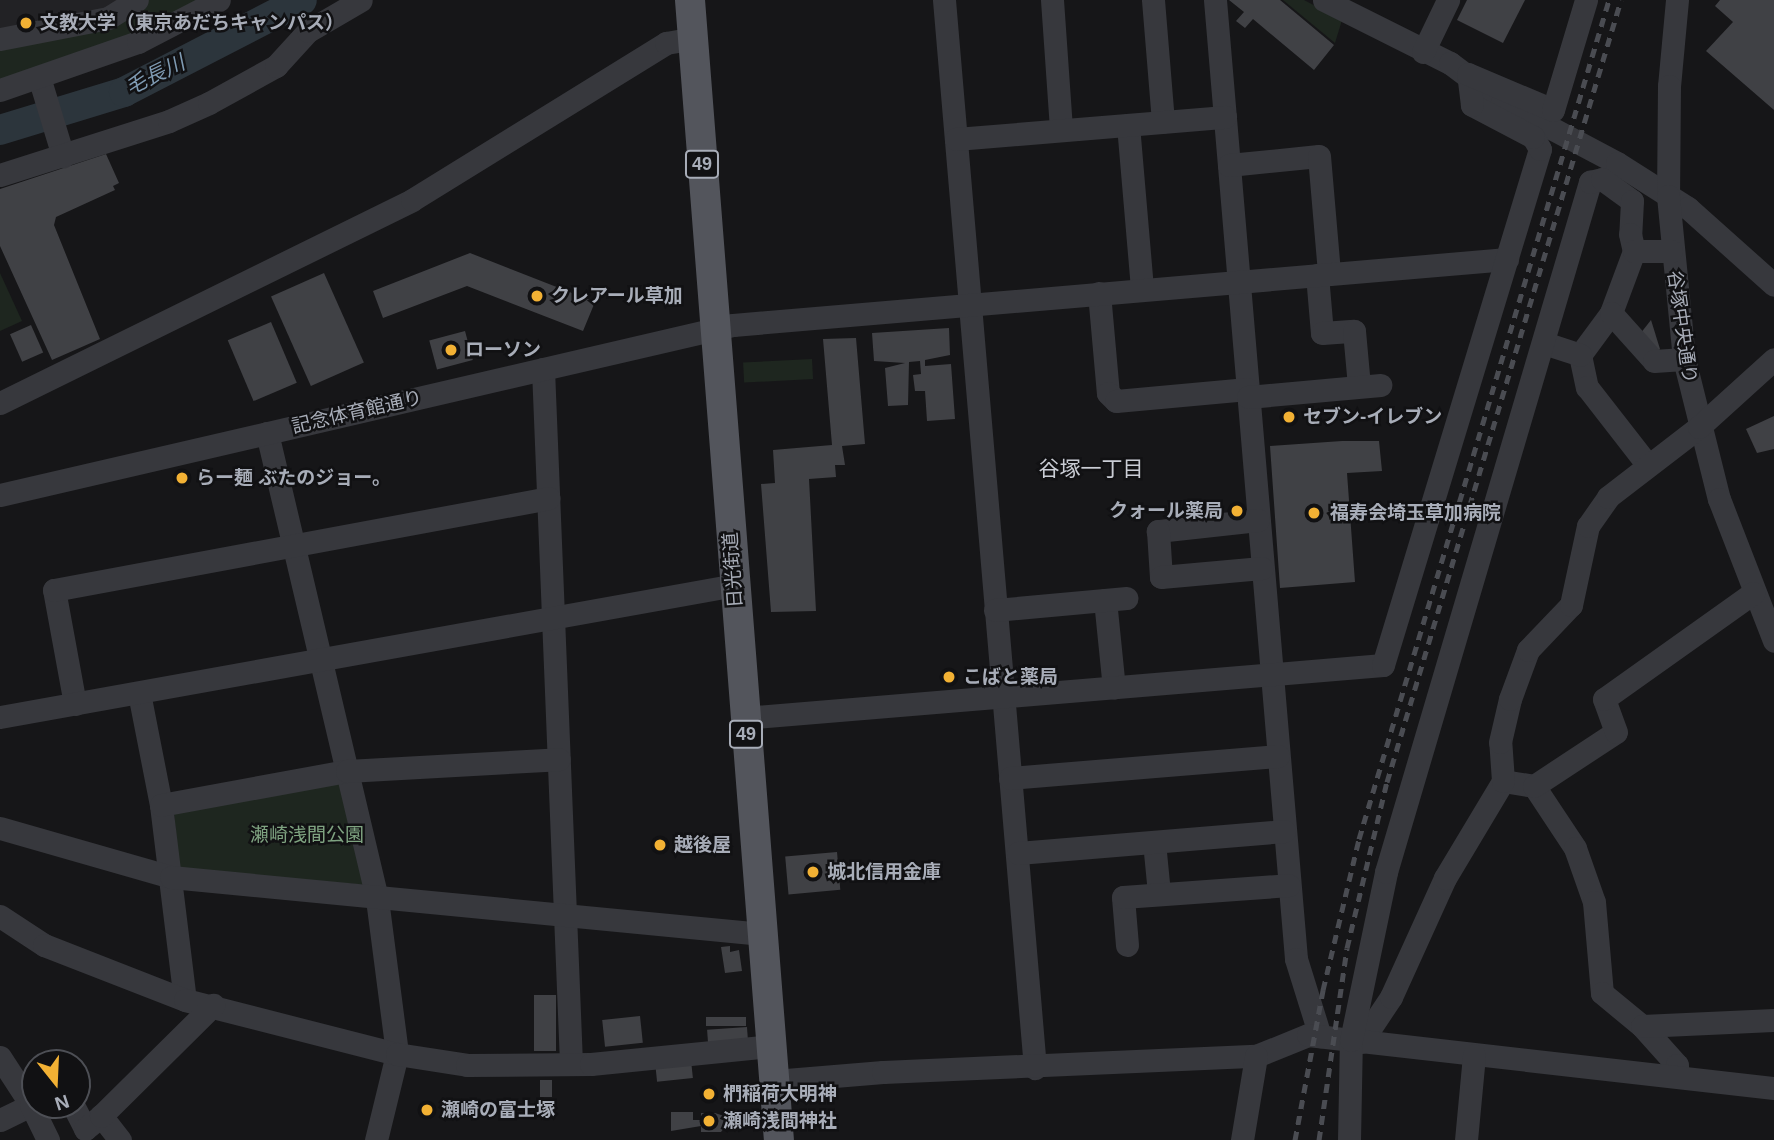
<!DOCTYPE html>
<meta charset="utf-8">
<style>
body{margin:0}
#map{position:relative;width:1774px;height:1140px;overflow:hidden;background:#161618;font-family:Helvetica,"Noto Sans JP",sans-serif}
div>[style]{position:absolute}
.built>*{inset:0;background:#222225}
.green>*{inset:0;background:#1e261f;transform-origin:0 0}
.river>*{height:30px;margin:-15px;padding:0 15px;transform-origin:15px;border-radius:15px;background:#2c353c}
.building>*{inset:0;background:#404145;transform-origin:0 0}
.path>*{height:2.5px;margin-top:-1.25px;transform-origin:0;background:repeating-linear-gradient(90deg,#3d3f44 0 3.5px,transparent 0 8.5px)}
.minor>*{height:23px;margin:-11.5px;padding:0 11.5px;transform-origin:11.5px;border-radius:11.5px;background:#37383d}
.major>*{height:30px;margin:-15px;padding:0 15px;transform-origin:15px;border-radius:15px;background:#53555c}
.rail>*{height:5px;margin-top:-2.5px;transform-origin:0;background:repeating-linear-gradient(90deg,#4a4c52 0 9px,transparent 0 16px)}
.dots>*{width:19px;height:19px;translate:-50% -50%;box-sizing:border-box;border:4px solid #111113;border-radius:50%}
span{translate:-50% -50%;white-space:nowrap;text-align:center;line-height:1.15;-webkit-text-stroke:5px #111113;paint-order:stroke}
.shield-label span{padding:2px 5px;background:#111113;border:2px solid;border-radius:5px;-webkit-text-stroke-width:0}
.shield-label{font-size:18px;color:#a8adb8;font-weight:700}
.poi-label{font-size:19px;color:#a8adb8;font-weight:700}
.left{translate:0 -50%;text-align:left}
.right{translate:-100% -50%;text-align:right}
.street-label{font-size:19px;color:#a8adb8}
.park-label{font-size:19px;color:#7fa381}
.water-label{font-size:21px;color:#7f9bb3;font-style:italic}
.neighbourhood-label{font-size:21px;color:#c9ccd4}
.north{position:absolute;left:21px;top:1049px;width:70px;height:70px;box-sizing:border-box;background:#111113;border:2px solid #4d4f55;border-radius:50%;rotate:162deg;font-size:19px;font-weight:700;line-height:28px;text-align:center;color:#a8adb8}
.north::after{content:'';display:block;margin:auto;width:24px;height:32px;background:#f2b134;clip-path:polygon(50% 0,100% 100%,50% 72%,0 100%)}
</style>
<div id="map">
<div class="built">
<i style="clip-path:polygon(0 0,125px 0,104px 14px,0 32px)"></i>
</div>
<div class="green">
<i style="clip-path:polygon(147px 0,200px 0,132px 36px,0 80px,0 43px)"></i>
<i style="clip-path:polygon(1283px 0,1304px 0,1342px 20px,1335px 43px)"></i>
<i style="clip-path:polygon(0 273px,22px 321px,0 331px)"></i>
<i style="left:812px;top:359px;width:20px;height:69px;rotate:87deg"></i>
<i style="clip-path:polygon(343px 783px,367px 885px,179px 869px,174px 811px)"></i>
</div>
<div class="river">
<i style="left:0;top:130px;width:130px;rotate:-17deg"></i>
<i style="left:124px;top:92px;width:200px;rotate:-27.3deg"></i>
</div>
<div class="building">
<i style="clip-path:polygon(1229px 0,1280px 0,1334px 45px,1314px 70px,1253px 19px,1245px 28px,1236px 21px,1244px 12px)"></i>
<i style="clip-path:polygon(1467px 0,1525px 0,1503px 43px,1457px 20px)"></i>
<i style="clip-path:polygon(1720px 0,1774px 0,1774px 110px,1706px 51px,1733px 22px,1715px 6px)"></i>
<i style="clip-path:polygon(106px 154px,119px 183px,113px 186px,115px 190px,56px 217px,54px 225px,100px 339px,52px 360px,0 246px,0 189px)"></i>
<i style="clip-path:polygon(470px 253px,595px 302px,583px 331px,467px 286px,383px 318px,373px 291px)"></i>
<i style="left:324px;top:273px;width:98px;height:58px;rotate:66deg"></i>
<i style="clip-path:polygon(1651px 320px,1660px 349px,1657px 352px,1640px 334px)"></i>
<i style="left:271px;top:322px;width:66px;height:47px;rotate:67deg"></i>
<i style="left:31px;top:325px;width:30px;height:23px;rotate:66deg"></i>
<i style="clip-path:polygon(949px 328px,950px 355px,925px 360px,925px 366px,951px 364px,955px 419px,927px 421px,925px 391px,915px 391px,913px 375px,921px 374px,920px 361px,909px 362px,908px 405px,888px 406px,885px 368px,905px 363px,874px 361px,872px 333px)"></i>
<i style="left:465px;top:331px;width:30px;height:37px;rotate:75deg"></i>
<i style="clip-path:polygon(856px 338px,865px 444px,842px 446px,845px 465px,835px 465px,836px 477px,809px 479px,816px 611px,771px 612px,761px 484px,775px 483px,773px 450px,832px 445px,823px 339px)"></i>
<i style="clip-path:polygon(1774px 416px,1774px 449px,1757px 453px,1746px 429px)"></i>
<i style="clip-path:polygon(1342px 441px,1379px 441px,1382px 471px,1347px 473px,1355px 582px,1280px 588px,1270px 446px)"></i>
<i style="left:837px;top:852px;width:38px;height:52px;rotate:85deg"></i>
<i style="clip-path:polygon(730px 946px,730px 952px,739px 950px,742px 971px,725px 973px,721px 947px)"></i>
<i style="left:534px;top:995px;width:22px;height:56px"></i>
<i style="left:640px;top:1016px;width:27px;height:38px;rotate:84deg"></i>
<i style="left:746px;top:1017px;width:9px;height:40px;rotate:90deg"></i>
<i style="left:747px;top:1027px;width:15px;height:40px;rotate:86deg"></i>
<i style="left:691px;top:1060px;width:18px;height:36px;rotate:84deg"></i>
<i style="left:540px;top:1080px;width:12px;height:17px"></i>
<i style="clip-path:polygon(671px 1112px,693px 1112px,693px 1120px,701px 1120px,701px 1113px,715px 1113px,724px 1116px,724px 1128px,721px 1132px,701px 1132px,701px 1126px,671px 1131px)"></i>
</div>
<div class="path">
<i style="left:726px;top:1122px;width:28px;rotate:-2deg"></i>
</div>
<div class="minor">
<i style="left:944px;top:0;width:1072px;rotate:85.13deg"></i>
<i style="left:1052px;top:0;width:130px;rotate:86deg"></i>
<i style="left:1153px;top:0;width:122px;rotate:85.3deg"></i>
<i style="left:1215px;top:0;width:962px;rotate:85.17deg"></i>
<i style="left:1296px;top:959px;width:81px;rotate:72.7deg"></i>
<i style="left:1324px;top:0;width:141px;rotate:26.6deg"></i>
<i style="left:1450px;top:63px;width:65px;rotate:36.9deg"></i>
<i style="left:1502px;top:102px;width:130px;rotate:27.9deg"></i>
<i style="left:1617px;top:163px;width:84px;rotate:32.4deg"></i>
<i style="left:1688px;top:208px;width:115px;rotate:41.8deg"></i>
<i style="left:1677px;top:0;width:86px;rotate:95.3deg"></i>
<i style="left:1669px;top:86px;width:110px;rotate:90.5deg"></i>
<i style="left:1668px;top:196px;width:164px;rotate:84.4deg"></i>
<i style="left:1684px;top:359px;width:144px;rotate:76deg"></i>
<i style="left:1719px;top:499px;width:152px;rotate:68.8deg"></i>
<i style="left:0;top:39px;width:110px;rotate:-11deg"></i>
<i style="left:108px;top:18px;width:34px;rotate:-32deg"></i>
<i style="left:1423px;top:52px;width:58px;rotate:-64.3deg"></i>
<i style="left:39px;top:77px;width:83px;rotate:73.1deg"></i>
<i style="left:0;top:90px;width:146px;rotate:-19.2deg"></i>
<i style="left:138px;top:42px;width:91px;rotate:-27.4deg"></i>
<i style="left:1128px;top:125px;width:165px;rotate:85.1deg"></i>
<i style="left:956px;top:139px;width:270px;rotate:-4.7deg"></i>
<i style="left:1229px;top:165px;width:90px;rotate:-5.7deg"></i>
<i style="left:1319px;top:156px;width:117px;rotate:85.1deg"></i>
<i style="left:0;top:175px;width:177px;rotate:-17.7deg"></i>
<i style="left:169px;top:121px;width:44px;rotate:-24.2deg"></i>
<i style="left:209px;top:103px;width:77px;rotate:-28.9deg"></i>
<i style="left:276px;top:66px;width:47px;rotate:-47.6deg"></i>
<i style="left:308px;top:31px;width:61px;rotate:-30.3deg"></i>
<i style="left:1634px;top:251px;width:66px;rotate:110.4deg"></i>
<i style="left:1611px;top:313px;width:52px;rotate:126.4deg"></i>
<i style="left:1580px;top:355px;width:33px;rotate:78deg"></i>
<i style="left:1587px;top:387px;width:98px;rotate:52.1deg"></i>
<i style="left:1317px;top:275px;width:58px;rotate:85.1deg"></i>
<i style="left:1322px;top:333px;width:32px;rotate:-4deg"></i>
<i style="left:1354px;top:331px;width:55px;rotate:84.8deg"></i>
<i style="left:1099px;top:293px;width:100px;rotate:84.9deg"></i>
<i style="left:1108px;top:393px;width:11px;rotate:45deg"></i>
<i style="left:1116px;top:401px;width:132px;rotate:-5.2deg"></i>
<i style="left:1611px;top:313px;width:64px;rotate:48.1deg"></i>
<i style="left:1654px;top:361px;width:30px;rotate:-4deg"></i>
<i style="left:1547px;top:344px;width:35px;rotate:18deg"></i>
<i style="left:543px;top:369px;width:695px;rotate:87.69deg"></i>
<i style="left:1248px;top:397px;width:133px;rotate:-5.2deg"></i>
<i style="left:0;top:403px;width:459px;rotate:-26.2deg"></i>
<i style="left:412px;top:200px;width:299px;rotate:-31.7deg"></i>
<i style="left:666px;top:43px;width:27px;rotate:-10deg"></i>
<i style="left:267px;top:433px;width:479px;rotate:76.7deg"></i>
<i style="left:377px;top:899px;width:156px;rotate:82.6deg"></i>
<i style="left:397px;top:1054px;width:89px;rotate:103.7deg"></i>
<i style="left:0;top:495px;width:752px;rotate:-13.06deg"></i>
<i style="left:733px;top:325px;width:777px;rotate:-4.87deg"></i>
<i style="left:1258px;top:520px;width:101px;rotate:173.7deg"></i>
<i style="left:1158px;top:531px;width:46px;rotate:86.3deg"></i>
<i style="left:1161px;top:577px;width:101px;rotate:-5.1deg"></i>
<i style="left:1105px;top:600px;width:88px;rotate:84.2deg"></i>
<i style="left:995px;top:610px;width:132px;rotate:-5.2deg"></i>
<i style="left:139px;top:693px;width:114px;rotate:78.9deg"></i>
<i style="left:161px;top:805px;width:196px;rotate:83deg"></i>
<i style="left:75px;top:704px;width:116px;rotate:-100.4deg"></i>
<i style="left:54px;top:590px;width:503px;rotate:-10.53deg"></i>
<i style="left:0;top:717px;width:747px;rotate:-10.18deg"></i>
<i style="left:744px;top:718px;width:641px;rotate:-4.74deg"></i>
<i style="left:1383px;top:665px;width:539px;rotate:-73.08deg"></i>
<i style="left:1540px;top:149px;width:14px;rotate:-120deg"></i>
<i style="left:1533px;top:137px;width:69px;rotate:-152.3deg"></i>
<i style="left:1472px;top:105px;width:31px;rotate:-97deg"></i>
<i style="left:1468px;top:74px;width:92px;rotate:23deg"></i>
<i style="left:1553px;top:110px;width:115px;rotate:-73.3deg"></i>
<i style="left:1010px;top:778px;width:269px;rotate:-4.7deg"></i>
<i style="left:1503px;top:781px;width:31px;rotate:9deg"></i>
<i style="left:1534px;top:786px;width:74px;rotate:56.5deg"></i>
<i style="left:1575px;top:848px;width:57px;rotate:70.6deg"></i>
<i style="left:1594px;top:902px;width:91px;rotate:85deg"></i>
<i style="left:1602px;top:993px;width:52px;rotate:39.5deg"></i>
<i style="left:1642px;top:1026px;width:52px;rotate:48.1deg"></i>
<i style="left:1677px;top:1065px;width:11px;rotate:90deg"></i>
<i style="left:1534px;top:786px;width:98px;rotate:-33.4deg"></i>
<i style="left:1616px;top:732px;width:35px;rotate:-110deg"></i>
<i style="left:1604px;top:699px;width:183px;rotate:-35.4deg"></i>
<i style="left:161px;top:805px;width:189px;rotate:-10.4deg"></i>
<i style="left:347px;top:771px;width:212px;rotate:-3.2deg"></i>
<i style="left:0;top:828px;width:178px;rotate:16deg"></i>
<i style="left:171px;top:877px;width:594px;rotate:5.51deg"></i>
<i style="left:1154px;top:842px;width:51px;rotate:84.4deg"></i>
<i style="left:1018px;top:853px;width:267px;rotate:-4.7deg"></i>
<i style="left:0;top:916px;width:53px;rotate:33.4deg"></i>
<i style="left:44px;top:945px;width:151px;rotate:21.3deg"></i>
<i style="left:185px;top:1000px;width:219px;rotate:14.3deg"></i>
<i style="left:397px;top:1054px;width:71px;rotate:8.9deg"></i>
<i style="left:467px;top:1065px;width:124px;rotate:-0.5deg"></i>
<i style="left:591px;top:1064px;width:181px;rotate:-5.7deg"></i>
<i style="left:1127px;top:945px;width:48px;rotate:-94.8deg"></i>
<i style="left:1123px;top:897px;width:166px;rotate:-4.1deg"></i>
<i style="left:1642px;top:1026px;width:132px;rotate:-2.6deg"></i>
<i style="left:1361px;top:1042px;width:54px;rotate:-56.3deg"></i>
<i style="left:1391px;top:997px;width:131px;rotate:-65.6deg"></i>
<i style="left:1445px;top:878px;width:113px;rotate:-59.1deg"></i>
<i style="left:1503px;top:781px;width:39px;rotate:-94deg"></i>
<i style="left:1500px;top:742px;width:44px;rotate:-76.9deg"></i>
<i style="left:1510px;top:699px;width:52px;rotate:-69.8deg"></i>
<i style="left:1528px;top:650px;width:62px;rotate:-46.3deg"></i>
<i style="left:1571px;top:605px;width:81px;rotate:-77.9deg"></i>
<i style="left:1588px;top:526px;width:35px;rotate:-55deg"></i>
<i style="left:1608px;top:497px;width:115px;rotate:-37.6deg"></i>
<i style="left:1699px;top:427px;width:101px;rotate:-42.2deg"></i>
<i style="left:0;top:1057px;width:57px;rotate:57.1deg"></i>
<i style="left:31px;top:1105px;width:34px;rotate:154deg"></i>
<i style="left:774px;top:1081px;width:109px;rotate:-4.7deg"></i>
<i style="left:883px;top:1072px;width:373px;rotate:-2.5deg"></i>
<i style="left:1256px;top:1056px;width:56px;rotate:-22deg"></i>
<i style="left:1308px;top:1035px;width:469px;rotate:6.5deg"></i>
<i style="left:31px;top:1105px;width:39px;rotate:64deg"></i>
<i style="left:73px;top:1105px;width:27px;rotate:63deg"></i>
<i style="left:85px;top:1129px;width:21px;rotate:-39deg"></i>
<i style="left:120px;top:1140px;width:31px;rotate:-128deg"></i>
<i style="left:101px;top:1116px;width:158px;rotate:-44.7deg"></i>
<i style="left:1242px;top:1140px;width:85px;rotate:-80.5deg"></i>
<i style="left:1349px;top:1140px;width:100px;rotate:-88.9deg"></i>
<i style="left:1351px;top:1040px;width:172px;rotate:-78.2deg"></i>
<i style="left:1386px;top:872px;width:720px;rotate:-73.53deg"></i>
<i style="left:1590px;top:182px;width:12px;rotate:-14deg"></i>
<i style="left:1602px;top:179px;width:37px;rotate:36deg"></i>
<i style="left:1632px;top:201px;width:33px;rotate:93deg"></i>
<i style="left:1630px;top:234px;width:17px;rotate:77deg"></i>
<i style="left:1634px;top:251px;width:37px"></i>
<i style="left:1466px;top:1140px;width:85px;rotate:-84.6deg"></i>
</div>
<div class="major">
<i style="left:690px;top:0;width:1143px;rotate:85.54deg"></i>
</div>
<div class="rail">
<i style="left:1295px;top:1140px;width:153px;rotate:-79.4deg"></i>
<i style="left:1323px;top:990px;width:155px;rotate:-76.6deg"></i>
<i style="left:1359px;top:839px;width:875px;rotate:-73.41deg"></i>
<i style="left:1319px;top:1140px;width:194px;rotate:-81.7deg"></i>
<i style="left:1347px;top:948px;width:171px;rotate:-76.5deg"></i>
<i style="left:1387px;top:782px;width:816px;rotate:-73.34deg"></i>
</div>
<div class="dots">
<i style="left:26px;top:23px;background:#f2b134"></i>
<i style="left:537px;top:296px;background:#f2b134"></i>
<i style="left:451px;top:350px;background:#f2b134"></i>
<i style="left:1289px;top:417px;background:#f2b134"></i>
<i style="left:182px;top:478px;background:#f2b134"></i>
<i style="left:1237px;top:511px;background:#f2b134"></i>
<i style="left:1314px;top:513px;background:#f2b134"></i>
<i style="left:949px;top:677px;background:#f2b134"></i>
<i style="left:660px;top:845px;background:#f2b134"></i>
<i style="left:813px;top:872px;background:#f2b134"></i>
<i style="left:709px;top:1094px;background:#f2b134"></i>
<i style="left:427px;top:1110px;background:#f2b134"></i>
<i style="left:709px;top:1121px;background:#f2b134"></i>
</div>
<div class="shield-label">
<span style="left:702px;top:164px">49</span>
<span style="left:746px;top:734px">49</span>
</div>
<div class="poi-label">
<span class="left" style="left:40px;top:23px">文教大学（東京あだちキャンパス）</span>
<span class="left" style="left:551px;top:296px">クレアール草加</span>
<span class="left" style="left:465px;top:350px">ローソン</span>
<span class="left" style="left:1303px;top:417px">セブン-イレブン</span>
<span class="left" style="left:196px;top:478px">らー麺 ぶたのジョー。</span>
<span class="right" style="left:1223px;top:511px">クォール薬局</span>
<span class="left" style="left:1330px;top:513px">福寿会埼玉草加病院</span>
<span class="left" style="left:963px;top:677px">こばと薬局</span>
<span class="left" style="left:674px;top:845px">越後屋</span>
<span class="left" style="left:827px;top:872px">城北信用金庫</span>
<span class="left" style="left:723px;top:1094px">椚稲荷大明神</span>
<span class="left" style="left:441px;top:1110px">瀬崎の富士塚</span>
<span class="left" style="left:723px;top:1121px">瀬崎浅間神社</span>
</div>
<div class="street-label">
<span style="left:1682px;top:327px;rotate:82deg">谷塚中央通り</span>
<span style="left:357px;top:412px;rotate:-13deg">記念体育館通り</span>
<span style="left:733px;top:570px;rotate:-94deg">日光街道</span>
</div>
<div class="park-label">
<span style="left:307px;top:835px">瀬崎浅間公園</span>
</div>
<div class="water-label">
<span style="left:155px;top:75px;rotate:-26deg">毛長川</span>
</div>
<div class="neighbourhood-label">
<span style="left:1091px;top:469px">谷塚一丁目</span>
</div>
<div class="north">N</div>
</div>
